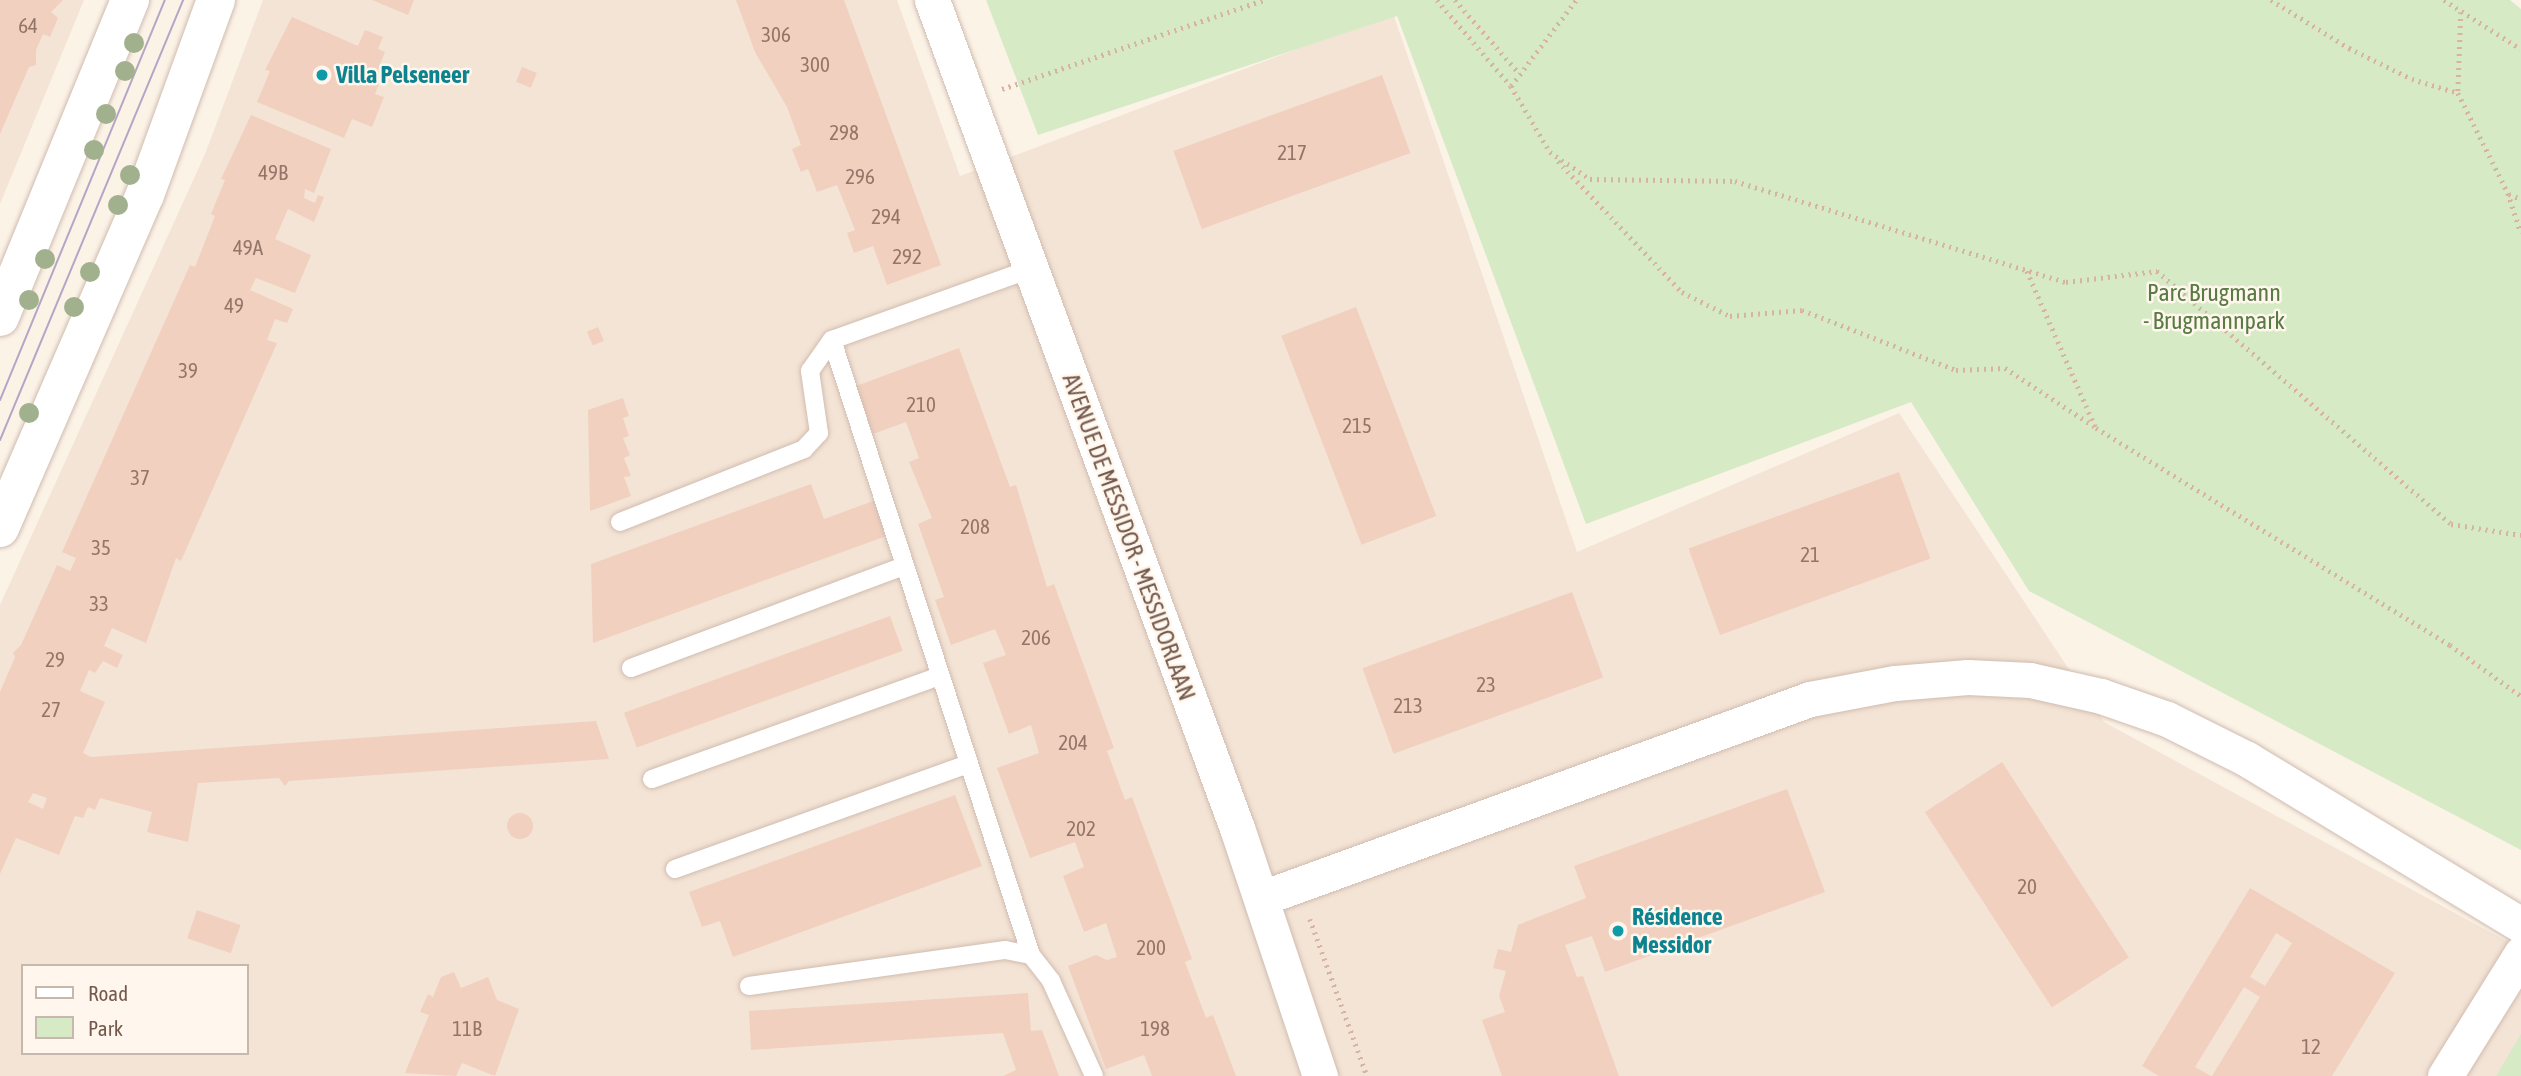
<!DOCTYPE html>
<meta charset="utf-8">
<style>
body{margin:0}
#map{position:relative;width:2521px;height:1076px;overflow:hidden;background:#fcf3e7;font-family:"Asap Condensed",sans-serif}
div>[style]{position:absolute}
.residential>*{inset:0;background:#f4e4d5}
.green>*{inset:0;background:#d6eac5}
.building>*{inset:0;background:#f1d0bf;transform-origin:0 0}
.round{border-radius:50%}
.path>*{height:4.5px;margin-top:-2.25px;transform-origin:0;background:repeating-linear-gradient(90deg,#d6b3a2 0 2px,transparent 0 7px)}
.roads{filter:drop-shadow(0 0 2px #d0bcb0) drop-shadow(0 0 2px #d0bcb0)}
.service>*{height:18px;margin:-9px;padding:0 9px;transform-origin:9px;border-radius:9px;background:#fff}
.minor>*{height:35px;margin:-17.5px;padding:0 17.5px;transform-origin:17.5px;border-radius:17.5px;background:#fff}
.secondary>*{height:38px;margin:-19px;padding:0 19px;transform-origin:19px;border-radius:19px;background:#fff}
.tram>*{height:2px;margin:-1px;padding:0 1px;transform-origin:1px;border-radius:1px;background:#b5a5c6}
.trees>*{width:20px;height:20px;margin:-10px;border-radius:50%;background:#a1b18d}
.dots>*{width:19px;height:19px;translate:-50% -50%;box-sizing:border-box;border:4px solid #fff7ed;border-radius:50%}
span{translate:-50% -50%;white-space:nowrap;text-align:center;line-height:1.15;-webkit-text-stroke:5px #fff7ed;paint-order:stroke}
.number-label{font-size:21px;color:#947669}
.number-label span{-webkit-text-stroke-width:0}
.culture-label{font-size:24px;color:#0d838f;font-weight:700}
.left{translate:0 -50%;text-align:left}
.park-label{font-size:24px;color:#577b43}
.street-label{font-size:24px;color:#75584c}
.legend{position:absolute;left:21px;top:964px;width:228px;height:91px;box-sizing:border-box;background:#fff7ed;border:2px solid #c8b7ad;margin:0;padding:9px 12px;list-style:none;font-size:21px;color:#75584c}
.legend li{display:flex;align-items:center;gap:14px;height:35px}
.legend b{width:35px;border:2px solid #c8b7ad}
</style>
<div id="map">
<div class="residential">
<i style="clip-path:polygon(0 0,84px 0,0 204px)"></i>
<i style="clip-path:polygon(evenodd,263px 0,897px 0,960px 176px,1393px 13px,1577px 552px,1899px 413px,2104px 722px,2521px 949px,2521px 1076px,0 1076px,0 605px,205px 154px,263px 0,23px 966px,247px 966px,247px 1053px,23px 1053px,23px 966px)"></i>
</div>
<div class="green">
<i style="clip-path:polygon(986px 0,2510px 0,2521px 9px,2521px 850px,2029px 591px,1911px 402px,1586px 524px,1397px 16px,1038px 135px)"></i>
<i style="clip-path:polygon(2521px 1034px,2521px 1076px,2496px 1076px)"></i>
</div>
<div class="building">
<i style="clip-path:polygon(0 0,63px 0,51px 12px,58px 18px,50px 37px,43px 34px,36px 50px,36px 65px,29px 67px,0 134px)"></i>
<i style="clip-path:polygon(372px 0,414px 0,408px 15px)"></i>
<i style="clip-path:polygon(736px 0,844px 0,941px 265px,887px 285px,873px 246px,854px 253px,847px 233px,855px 230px,837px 185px,817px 192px,808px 169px,801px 172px,792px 149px,801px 145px,787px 107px,755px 52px)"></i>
<i style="clip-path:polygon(292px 17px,358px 46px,365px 30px,383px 37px,378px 49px,385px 52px,374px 79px,380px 81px,375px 94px,384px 97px,372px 127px,352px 119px,344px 138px,257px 102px,270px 71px,265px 70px)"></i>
<i style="left:522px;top:67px;width:16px;height:16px;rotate:22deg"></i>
<i style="left:1382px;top:75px;width:83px;height:222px;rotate:70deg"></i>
<i style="clip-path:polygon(evenodd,251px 115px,331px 149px,314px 193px,305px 189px,304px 198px,315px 203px,318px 195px,324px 197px,314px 222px,288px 209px,275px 239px,311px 255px,295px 293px,256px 278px,250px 290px,293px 309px,287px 323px,275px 319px,267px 340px,277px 343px,181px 561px,176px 558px,146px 643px,112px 628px,104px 646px,123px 655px,117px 668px,103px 661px,95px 673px,89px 670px,80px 691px,105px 702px,83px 753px,91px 757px,596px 721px,609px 759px,289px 781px,285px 786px,279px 778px,198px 783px,188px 842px,147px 832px,152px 812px,100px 798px,95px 810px,88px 807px,83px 818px,75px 816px,59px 855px,16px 838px,0 874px,0 692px,15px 657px,13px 653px,21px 645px,57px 565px,70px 571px,76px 558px,62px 552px,190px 265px,195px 267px,215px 216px,211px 214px,225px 180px,221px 179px,251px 115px,33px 793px,47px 798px,43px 809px,28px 802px,33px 793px)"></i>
<i style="left:1356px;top:307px;width:224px;height:80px;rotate:69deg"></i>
<i style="left:598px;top:327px;width:15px;height:12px;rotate:67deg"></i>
<i style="clip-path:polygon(959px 348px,1010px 487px,1016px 485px,1047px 587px,1054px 584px,1114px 748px,1107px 751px,1125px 800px,1132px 797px,1185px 940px,1192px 959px,1185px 962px,1206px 1018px,1213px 1015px,1236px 1076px,1152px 1076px,1144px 1055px,1106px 1069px,1068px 966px,1096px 955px,1107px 960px,1117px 957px,1106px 923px,1084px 932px,1063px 876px,1084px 867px,1075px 842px,1030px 858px,997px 768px,1039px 753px,1031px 725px,1009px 734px,983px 663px,1006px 655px,995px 629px,951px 645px,935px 600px,944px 597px,918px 524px,932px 518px,909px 462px,919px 458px,906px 422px,873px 434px,856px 386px)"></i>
<i style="clip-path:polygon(623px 398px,629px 416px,623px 418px,629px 436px,623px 438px,630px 455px,624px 458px,631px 476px,624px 477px,631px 496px,590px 511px,588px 410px)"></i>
<i style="left:1899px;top:472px;width:92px;height:224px;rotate:70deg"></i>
<i style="clip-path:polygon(811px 484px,824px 519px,876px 500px,889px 535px,593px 643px,591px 564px)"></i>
<i style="left:1572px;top:592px;width:91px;height:223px;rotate:70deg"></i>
<i style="left:890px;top:616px;width:37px;height:283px;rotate:70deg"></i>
<i style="left:2002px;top:762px;width:233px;height:92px;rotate:57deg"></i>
<i style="clip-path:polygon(1787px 789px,1825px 892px,1605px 972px,1592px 936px,1565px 945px,1577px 977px,1583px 976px,1619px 1076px,1502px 1076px,1482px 1020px,1505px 1012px,1499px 996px,1506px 971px,1493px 968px,1498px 949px,1511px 952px,1518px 925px,1586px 898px,1574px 866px)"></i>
<i style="clip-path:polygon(955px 795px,982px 866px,733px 957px,720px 921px,702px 927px,689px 892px)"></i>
<i class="round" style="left:507px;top:813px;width:26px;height:26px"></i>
<i style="clip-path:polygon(evenodd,2250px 888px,2395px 973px,2332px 1076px,2212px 1076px,2260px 997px,2244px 987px,2195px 1067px,2211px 1076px,2159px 1076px,2142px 1066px,2250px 888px,2276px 933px,2292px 943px,2265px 986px,2250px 977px,2276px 933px)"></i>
<i style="left:197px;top:910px;width:46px;height:30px;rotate:19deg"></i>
<i style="clip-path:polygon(454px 972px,461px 988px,488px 977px,497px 1000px,519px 1009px,495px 1076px,462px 1063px,456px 1076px,405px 1073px,429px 1015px,420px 1012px,428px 994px,433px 997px,441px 977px)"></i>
<i style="clip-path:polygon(1028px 993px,1031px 1031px,1042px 1030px,1059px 1076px,1003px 1076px,1016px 1070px,1003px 1033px,751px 1050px,749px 1011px)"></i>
</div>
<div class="path">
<i style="left:1437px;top:0;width:113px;rotate:49.3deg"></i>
<i style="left:1511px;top:86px;width:77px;rotate:59.4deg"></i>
<i style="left:1550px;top:152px;width:48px;rotate:34deg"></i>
<i style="left:1590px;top:179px;width:145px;rotate:0.8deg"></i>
<i style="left:1735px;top:181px;width:346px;rotate:17deg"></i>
<i style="left:2066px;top:282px;width:92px;rotate:-6.9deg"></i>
<i style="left:2157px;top:271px;width:388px;rotate:40.7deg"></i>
<i style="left:2451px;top:524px;width:71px;rotate:8.9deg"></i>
<i style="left:1455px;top:0;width:98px;rotate:48.7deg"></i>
<i style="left:2271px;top:0;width:92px;rotate:31.6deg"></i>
<i style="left:2349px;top:48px;width:70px;rotate:26.2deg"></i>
<i style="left:2412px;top:79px;width:48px;rotate:16.9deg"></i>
<i style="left:2444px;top:0;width:91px;rotate:32.5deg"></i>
<i style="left:2461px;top:12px;width:81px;rotate:92.1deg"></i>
<i style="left:2458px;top:93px;width:112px;rotate:63.4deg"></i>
<i style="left:2508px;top:193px;width:42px;rotate:72deg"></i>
<i style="left:1511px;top:86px;width:108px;rotate:-52.9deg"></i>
<i style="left:1002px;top:89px;width:276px;rotate:-18.8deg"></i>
<i style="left:1558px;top:161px;width:180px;rotate:46.6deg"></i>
<i style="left:1682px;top:292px;width:54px;rotate:26.6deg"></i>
<i style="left:1730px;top:316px;width:72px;rotate:-4.8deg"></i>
<i style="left:1802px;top:310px;width:165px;rotate:21.3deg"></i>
<i style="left:1956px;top:370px;width:49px;rotate:-2.3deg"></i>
<i style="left:2005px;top:368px;width:108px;rotate:33.2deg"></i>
<i style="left:2509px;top:194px;width:13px;rotate:23deg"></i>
<i style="left:2027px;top:271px;width:171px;rotate:66.3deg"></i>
<i style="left:2096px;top:428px;width:415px;rotate:31.5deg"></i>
<i style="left:2450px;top:645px;width:87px;rotate:35.7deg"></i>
<i style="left:1310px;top:919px;width:167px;rotate:70deg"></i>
</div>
<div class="roads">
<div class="service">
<i style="left:832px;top:340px;width:646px;rotate:72.07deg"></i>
<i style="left:620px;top:522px;width:198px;rotate:-21.6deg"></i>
<i style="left:804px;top:449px;width:22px;rotate:-47deg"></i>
<i style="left:819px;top:433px;width:63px;rotate:-98.3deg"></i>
<i style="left:810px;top:371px;width:38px;rotate:-55deg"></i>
<i style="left:832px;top:340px;width:210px;rotate:-19.7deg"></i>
<i style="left:631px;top:668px;width:291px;rotate:-20.5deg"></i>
<i style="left:652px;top:779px;width:306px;rotate:-19.7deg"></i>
<i style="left:675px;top:869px;width:312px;rotate:-19.7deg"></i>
<i style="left:749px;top:986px;width:259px;rotate:-8deg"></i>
<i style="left:1005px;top:950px;width:26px;rotate:11deg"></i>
<i style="left:1031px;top:955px;width:33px;rotate:52deg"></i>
<i style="left:1051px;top:981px;width:104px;rotate:65.6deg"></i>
</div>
<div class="minor">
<i style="left:932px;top:0;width:882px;rotate:69.78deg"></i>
<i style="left:1237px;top:828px;width:262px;rotate:71.5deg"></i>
<i style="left:1262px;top:898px;width:583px;rotate:-19.96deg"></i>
<i style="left:1810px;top:699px;width:86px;rotate:-10.7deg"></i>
<i style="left:1895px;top:683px;width:73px;rotate:-4.7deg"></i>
<i style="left:1968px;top:677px;width:62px;rotate:2.8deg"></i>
<i style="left:2030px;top:680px;width:73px;rotate:12.7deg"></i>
<i style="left:2101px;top:696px;width:70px;rotate:19.2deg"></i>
<i style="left:2167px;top:719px;width:89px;rotate:26.6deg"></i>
<i style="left:2247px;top:759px;width:320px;rotate:31.2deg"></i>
<i style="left:2445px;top:1076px;width:144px;rotate:-58.1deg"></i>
</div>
<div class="secondary">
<i style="left:0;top:317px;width:343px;rotate:-67.7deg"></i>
<i style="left:0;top:528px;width:363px;rotate:-66.5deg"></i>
<i style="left:145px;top:195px;width:208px;rotate:-70deg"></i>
</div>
</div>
<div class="tram">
<i style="left:0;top:400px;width:433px;rotate:-67.6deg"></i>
<i style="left:0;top:440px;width:477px;rotate:-67.4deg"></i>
</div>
<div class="trees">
<i style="left:134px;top:43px"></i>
<i style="left:125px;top:71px"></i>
<i style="left:106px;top:114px"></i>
<i style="left:94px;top:150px"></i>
<i style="left:130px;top:175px"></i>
<i style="left:118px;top:205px"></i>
<i style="left:45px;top:259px"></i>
<i style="left:90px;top:272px"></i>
<i style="left:29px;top:300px"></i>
<i style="left:74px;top:307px"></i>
<i style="left:29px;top:413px"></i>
</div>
<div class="dots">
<i style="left:322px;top:75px;background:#0f9aa8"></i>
<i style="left:1618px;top:931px;background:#0f9aa8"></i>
</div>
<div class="number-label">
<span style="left:28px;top:25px">64</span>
<span style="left:776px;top:34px">306</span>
<span style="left:815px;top:64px">300</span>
<span style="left:844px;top:132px">298</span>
<span style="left:1292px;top:152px">217</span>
<span style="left:273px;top:172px">49B</span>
<span style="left:860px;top:176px">296</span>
<span style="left:886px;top:216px">294</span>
<span style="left:248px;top:247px">49A</span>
<span style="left:907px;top:256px">292</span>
<span style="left:234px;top:305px">49</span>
<span style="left:188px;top:370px">39</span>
<span style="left:921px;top:404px">210</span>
<span style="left:1357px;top:425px">215</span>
<span style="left:140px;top:477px">37</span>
<span style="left:975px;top:526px">208</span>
<span style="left:101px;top:547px">35</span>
<span style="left:1810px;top:554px">21</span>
<span style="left:99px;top:603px">33</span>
<span style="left:1036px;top:637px">206</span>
<span style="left:55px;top:659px">29</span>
<span style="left:1486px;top:684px">23</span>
<span style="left:1408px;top:705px">213</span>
<span style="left:51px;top:709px">27</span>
<span style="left:1073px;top:742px">204</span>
<span style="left:1081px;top:828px">202</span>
<span style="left:2027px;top:886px">20</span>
<span style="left:1151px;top:947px">200</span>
<span style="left:467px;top:1028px">11B</span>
<span style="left:1155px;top:1028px">198</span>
<span style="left:2311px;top:1046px">12</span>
</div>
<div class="culture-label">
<span class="left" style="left:336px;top:75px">Villa Pelseneer</span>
<span class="left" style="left:1632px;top:931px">Résidence<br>Messidor</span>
</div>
<div class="park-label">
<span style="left:2214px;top:307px">Parc Brugmann<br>- Brugmannpark</span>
</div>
<div class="street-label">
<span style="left:1129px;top:537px;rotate:70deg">AVENUE DE MESSIDOR - MESSIDORLAAN</span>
</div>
<ul class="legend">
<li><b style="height:9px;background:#fff"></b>Road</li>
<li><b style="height:19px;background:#d6eac5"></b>Park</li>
</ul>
</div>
